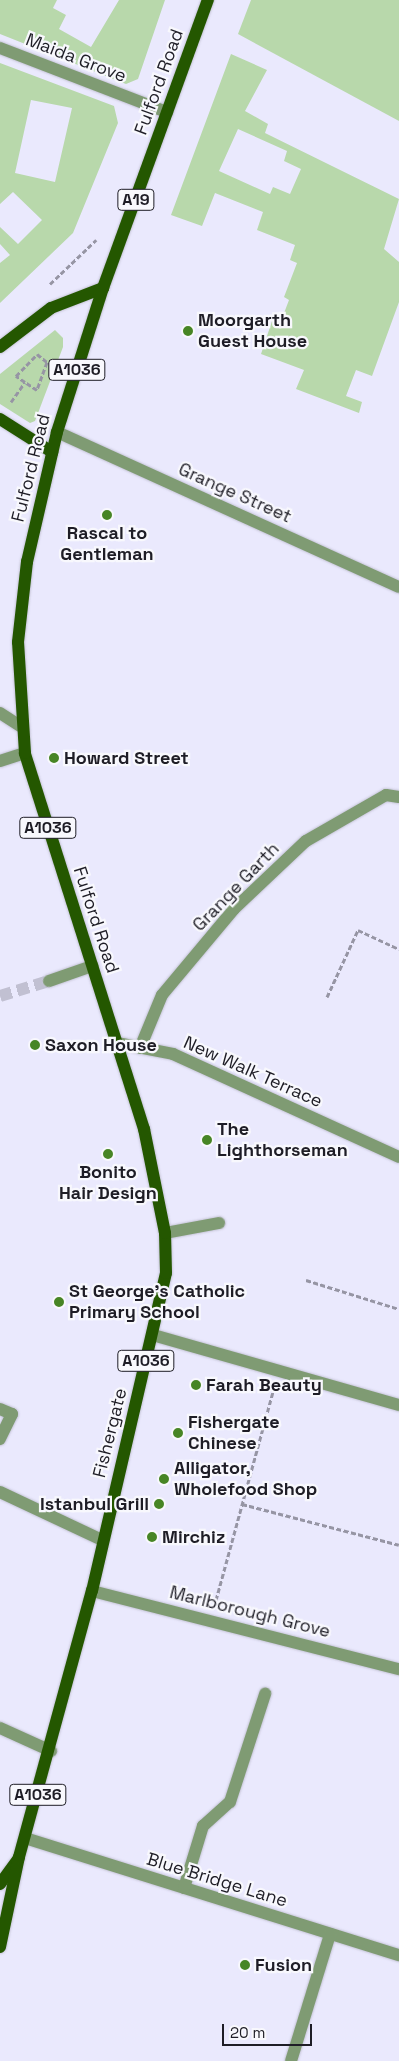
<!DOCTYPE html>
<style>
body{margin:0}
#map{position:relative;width:399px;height:2061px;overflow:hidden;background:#eae9fd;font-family:"Space Grotesk",sans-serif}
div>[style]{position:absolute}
.green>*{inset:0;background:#b8d8ab}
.minor-tunnel>*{height:12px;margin-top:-6px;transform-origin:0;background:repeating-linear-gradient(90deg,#c1c0d2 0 12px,transparent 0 18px)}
.path>*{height:3px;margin-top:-1.5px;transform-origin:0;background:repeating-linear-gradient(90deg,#9695a4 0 5px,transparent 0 7.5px)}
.roads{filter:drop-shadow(0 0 1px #c5c4d6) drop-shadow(0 0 1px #c5c4d6)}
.minor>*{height:12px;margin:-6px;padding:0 6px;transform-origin:6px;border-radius:6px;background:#7f9b73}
.major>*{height:12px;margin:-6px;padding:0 6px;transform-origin:6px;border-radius:6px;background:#245700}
.dots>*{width:14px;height:14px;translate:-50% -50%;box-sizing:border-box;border:2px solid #f8f8fd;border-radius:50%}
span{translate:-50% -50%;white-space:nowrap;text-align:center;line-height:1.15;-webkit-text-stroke:4.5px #f8f8fd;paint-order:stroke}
.shield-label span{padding:1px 4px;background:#f8f8fd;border:1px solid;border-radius:4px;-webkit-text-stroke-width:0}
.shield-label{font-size:16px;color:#1e1d26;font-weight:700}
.street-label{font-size:18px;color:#1e1d26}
.poi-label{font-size:18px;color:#1e1d26;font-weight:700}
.left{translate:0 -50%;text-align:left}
.right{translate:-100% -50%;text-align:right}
.scale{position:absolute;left:222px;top:2024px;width:90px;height:22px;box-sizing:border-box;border:2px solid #1e1d26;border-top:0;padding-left:6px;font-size:15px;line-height:18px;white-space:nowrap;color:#1e1d26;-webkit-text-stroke:4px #f8f8fd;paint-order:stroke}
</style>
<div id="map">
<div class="green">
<i style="clip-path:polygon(0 0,57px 0,53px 8px,66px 15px,59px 29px,91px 47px,119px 0,165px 0,138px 79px,126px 84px,0 34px)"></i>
<i style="clip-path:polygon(251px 0,399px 0,399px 121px,238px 34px)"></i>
<i style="clip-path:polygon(evenodd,231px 54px,267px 70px,245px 111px,268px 124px,265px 133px,399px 199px,384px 249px,399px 262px,399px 302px,372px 376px,356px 370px,346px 396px,362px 402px,359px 413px,296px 389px,304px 370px,261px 354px,273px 318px,281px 321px,289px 300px,284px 297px,297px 263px,290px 260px,295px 245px,257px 230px,263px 212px,215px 193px,202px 226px,171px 215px,231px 54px,238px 129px,287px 151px,284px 161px,301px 169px,290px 194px,273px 187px,270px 194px,219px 171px,238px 129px)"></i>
<i style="clip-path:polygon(evenodd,0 63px,114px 106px,118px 123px,73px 233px,0 303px,0 263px,10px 255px,0 244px,0 227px,18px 244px,42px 220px,13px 192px,0 204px,0 63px,31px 100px,72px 108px,55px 182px,15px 173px,31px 100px)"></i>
<i style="clip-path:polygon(55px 330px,63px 338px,63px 347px,35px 421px,30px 423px,0 404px,0 374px)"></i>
</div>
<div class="minor-tunnel">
<i style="left:0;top:996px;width:51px;rotate:-17deg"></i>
</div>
<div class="path">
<i style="left:50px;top:284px;width:64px;rotate:-43.7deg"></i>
<i style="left:11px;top:402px;width:24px;rotate:-55deg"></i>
<i style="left:25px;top:382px;width:11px;rotate:-146deg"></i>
<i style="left:16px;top:376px;width:30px;rotate:-46deg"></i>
<i style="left:37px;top:354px;width:13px;rotate:39deg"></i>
<i style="left:47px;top:362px;width:30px;rotate:110deg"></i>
<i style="left:37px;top:390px;width:14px;rotate:-146deg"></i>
<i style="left:327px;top:997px;width:74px;rotate:-65.2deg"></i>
<i style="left:358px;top:930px;width:45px;rotate:24.9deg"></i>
<i style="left:306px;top:1280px;width:97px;rotate:17.3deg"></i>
<i style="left:242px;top:1504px;width:162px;rotate:14.6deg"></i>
<i style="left:216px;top:1600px;width:217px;rotate:-74.7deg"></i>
</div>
<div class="roads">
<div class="minor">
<i style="left:0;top:48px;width:179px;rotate:21deg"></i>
<i style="left:57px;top:432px;width:375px;rotate:24.4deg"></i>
<i style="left:0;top:713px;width:24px;rotate:33deg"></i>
<i style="left:0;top:761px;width:26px;rotate:-18deg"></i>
<i style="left:49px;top:981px;width:46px;rotate:-19.2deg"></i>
<i style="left:117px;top:1043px;width:57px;rotate:11.1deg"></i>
<i style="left:173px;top:1054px;width:248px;rotate:24.5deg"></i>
<i style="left:140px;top:1048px;width:57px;rotate:-67.5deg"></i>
<i style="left:162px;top:995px;width:112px;rotate:-50.1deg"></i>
<i style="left:234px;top:909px;width:99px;rotate:-43.4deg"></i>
<i style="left:306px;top:841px;width:92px;rotate:-29.9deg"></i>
<i style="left:386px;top:795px;width:13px;rotate:9deg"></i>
<i style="left:165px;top:1233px;width:55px;rotate:-10.5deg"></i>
<i style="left:153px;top:1335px;width:256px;rotate:15.9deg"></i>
<i style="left:0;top:1409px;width:13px;rotate:23deg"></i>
<i style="left:12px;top:1414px;width:28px;rotate:116deg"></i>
<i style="left:0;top:1492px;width:113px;rotate:25.2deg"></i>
<i style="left:92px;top:1591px;width:317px;rotate:14.3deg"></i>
<i style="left:0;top:1728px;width:56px;rotate:24.3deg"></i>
<i style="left:25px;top:1838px;width:392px;rotate:17.4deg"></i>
<i style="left:184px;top:1888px;width:65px;rotate:-73deg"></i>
<i style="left:203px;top:1826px;width:36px;rotate:-42deg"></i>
<i style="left:230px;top:1802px;width:114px;rotate:-72deg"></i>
<i style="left:291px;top:2061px;width:133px;rotate:-72.9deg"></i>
</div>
<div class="major">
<i style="left:0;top:347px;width:64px;rotate:-37.4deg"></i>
<i style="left:51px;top:308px;width:56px;rotate:-21deg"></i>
<i style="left:0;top:419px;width:62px;rotate:32.4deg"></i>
<i style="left:0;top:1884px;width:31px;rotate:-54deg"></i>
<i style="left:0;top:1947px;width:92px;rotate:-78.1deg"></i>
<i style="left:19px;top:1857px;width:276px;rotate:-74.7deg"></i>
<i style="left:92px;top:1591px;width:326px;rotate:-76.9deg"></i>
<i style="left:166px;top:1273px;width:40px;rotate:-91.4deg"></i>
<i style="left:165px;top:1233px;width:106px;rotate:-101.4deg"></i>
<i style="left:144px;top:1129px;width:394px;rotate:-107.6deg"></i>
<i style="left:25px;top:753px;width:111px;rotate:-93.6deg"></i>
<i style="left:18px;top:642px;width:81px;rotate:-83.6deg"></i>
<i style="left:27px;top:562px;width:133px;rotate:-77deg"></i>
<i style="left:57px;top:432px;width:151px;rotate:-72.3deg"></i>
<i style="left:103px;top:288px;width:307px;rotate:-70deg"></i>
</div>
</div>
<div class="dots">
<i style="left:188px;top:331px;background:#478525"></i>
<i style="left:107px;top:515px;background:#478525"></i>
<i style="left:54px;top:758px;background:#478525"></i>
<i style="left:35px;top:1045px;background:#478525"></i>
<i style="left:207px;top:1140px;background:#478525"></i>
<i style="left:108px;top:1154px;background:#478525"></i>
<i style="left:59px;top:1302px;background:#478525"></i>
<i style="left:196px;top:1385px;background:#478525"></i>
<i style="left:178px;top:1433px;background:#478525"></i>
<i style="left:164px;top:1479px;background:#478525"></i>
<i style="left:159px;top:1504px;background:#478525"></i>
<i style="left:152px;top:1537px;background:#478525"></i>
<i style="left:245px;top:1965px;background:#478525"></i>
</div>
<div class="shield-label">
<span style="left:136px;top:200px">A19</span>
<span style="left:77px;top:370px">A1036</span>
<span style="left:48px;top:828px">A1036</span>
<span style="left:146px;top:1361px">A1036</span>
<span style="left:38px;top:1795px">A1036</span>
</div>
<div class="street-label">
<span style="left:76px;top:58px;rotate:21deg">Maida Grove</span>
<span style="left:159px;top:82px;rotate:-70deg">Fulford Road</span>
<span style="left:31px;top:468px;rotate:-76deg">Fulford Road</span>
<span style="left:235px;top:493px;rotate:24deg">Grange Street</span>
<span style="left:236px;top:887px;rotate:-46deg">Grange Garth</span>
<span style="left:96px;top:920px;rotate:72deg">Fulford Road</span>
<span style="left:253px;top:1072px;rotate:24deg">New Walk Terrace</span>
<span style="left:110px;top:1433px;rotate:-76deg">Fishergate</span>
<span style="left:250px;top:1612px;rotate:14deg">Marlborough Grove</span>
<span style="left:217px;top:1880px;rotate:17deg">Blue Bridge Lane</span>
</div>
<div class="poi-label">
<span class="left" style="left:198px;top:331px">Moorgarth<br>Guest House</span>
<span style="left:107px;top:544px">Rascal to<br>Gentleman</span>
<span class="left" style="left:64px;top:758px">Howard Street</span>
<span class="left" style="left:45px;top:1045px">Saxon House</span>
<span class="left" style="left:217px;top:1140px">The<br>Lighthorseman</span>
<span style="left:108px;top:1183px">Bonito<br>Hair Design</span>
<span class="left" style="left:69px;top:1302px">St George's Catholic<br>Primary School</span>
<span class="left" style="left:206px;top:1385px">Farah Beauty</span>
<span class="left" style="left:188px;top:1433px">Fishergate<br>Chinese</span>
<span class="left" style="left:174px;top:1479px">Alligator,<br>Wholefood Shop</span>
<span class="right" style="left:149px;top:1504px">Istanbul Grill</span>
<span class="left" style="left:162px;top:1537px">Mirchiz</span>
<span class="left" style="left:255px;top:1965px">Fusion</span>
</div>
<div class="scale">20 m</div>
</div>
